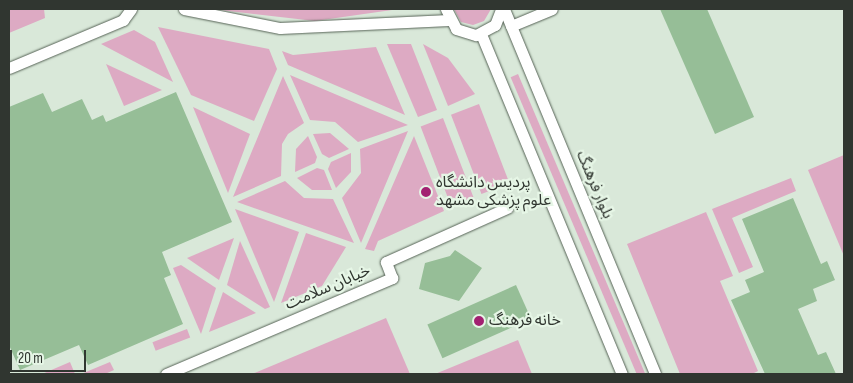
<!DOCTYPE html>
<meta charset="utf-8">
<style>
body{margin:0}
#map{position:relative;width:853px;height:383px;overflow:hidden;background:#d9e8d9;font-family:"Sofia Sans Condensed","Noto Sans Arabic",sans-serif}
div>[style]{position:absolute}
.green>*{inset:0;background:#ddaac3;transform-origin:0 0}
.building>*{inset:0;background:#96be97;transform-origin:0 0}
.roads{filter:drop-shadow(0 0 1px #566356) drop-shadow(0 0 1px #566356)}
.service>*{height:11px;margin:-5.5px;padding:0 5.5px;transform-origin:5.5px;border-radius:5.5px;background:#fff}
.dots>*{width:14px;height:14px;translate:-50% -50%;box-sizing:border-box;border:2px solid #e6f6e6;border-radius:50%}
span{translate:-50% -50%;white-space:nowrap;text-align:center;line-height:1.15;-webkit-text-stroke:4.5px #e6f6e6;paint-order:stroke}
.poi-label{font-size:16px;color:#303630}
.left{translate:0 -50%;text-align:left}
.street-label{font-size:16px;color:#303630}
.frame{position:absolute;inset:0;border:10px solid #303630;pointer-events:none}
.scale{position:absolute;left:10px;top:350px;width:76px;height:22px;box-sizing:border-box;border:2px solid #303630;border-top:0;padding-left:6px;font-size:15px;line-height:18px;white-space:nowrap;color:#303630;-webkit-text-stroke:4px #e6f6e6;paint-order:stroke}
</style>
<div id="map">
<div class="green">
<i style="clip-path:polygon(9px 9px,44px 9px,45px 18px,9px 33px)"></i>
<i style="clip-path:polygon(212px 9px,391px 9px,392px 10px,315px 21px)"></i>
<i style="clip-path:polygon(454px 9px,491px 9px,484px 21px,473px 25px,461px 22px)"></i>
<i style="clip-path:polygon(158px 27px,269px 49px,277px 69px,254px 121px,191px 95px)"></i>
<i style="clip-path:polygon(134px 30px,155px 42px,173px 82px,101px 44px)"></i>
<i style="clip-path:polygon(387px 44px,411px 44px,437px 110px,418px 117px)"></i>
<i style="clip-path:polygon(423px 44px,448px 58px,475px 94px,448px 106px)"></i>
<i style="clip-path:polygon(376px 47px,405px 115px,288px 65px,282px 51px,293px 55px)"></i>
<i style="clip-path:polygon(106px 64px,162px 90px,124px 106px)"></i>
<i style="left:518px;top:74px;width:325px;height:8px;rotate:67deg"></i>
<i style="clip-path:polygon(290px 75px,408px 125px,358px 142px,335px 122px,310px 120px)"></i>
<i style="clip-path:polygon(283px 76px,304px 123px,288px 134px,282px 144px,281px 176px,233px 197px)"></i>
<i style="left:479px;top:104px;width:85px;height:30px;rotate:69deg"></i>
<i style="clip-path:polygon(193px 107px,250px 134px,228px 193px)"></i>
<i style="left:443px;top:118px;width:85px;height:24px;rotate:69deg"></i>
<i style="clip-path:polygon(408px 131px,361px 243px,342px 198px,361px 173px,360px 149px)"></i>
<i style="clip-path:polygon(330px 133px,349px 149px,329px 158px,322px 154px,313px 134px)"></i>
<i style="clip-path:polygon(308px 136px,317px 157px,315px 163px,295px 172px,296px 149px)"></i>
<i style="clip-path:polygon(414px 136px,444px 211px,378px 241px,374px 251px,365px 249px)"></i>
<i style="clip-path:polygon(351px 153px,351px 172px,336px 188px,328px 169px,331px 162px)"></i>
<i style="clip-path:polygon(844px 155px,844px 256px,808px 170px)"></i>
<i style="clip-path:polygon(317px 168px,324px 170px,332px 190px,312px 190px,297px 178px)"></i>
<i style="clip-path:polygon(791px 178px,796px 191px,732px 218px,753px 267px,739px 273px,712px 209px)"></i>
<i style="clip-path:polygon(285px 181px,304px 198px,333px 199px,354px 243px,237px 202px)"></i>
<i style="clip-path:polygon(235px 209px,299px 232px,274px 302px)"></i>
<i style="clip-path:polygon(706px 212px,733px 276px,720px 281px,758px 371px,752px 374px,680px 374px,627px 244px)"></i>
<i style="clip-path:polygon(306px 233px,346px 247px,322px 286px,281px 303px)"></i>
<i style="clip-path:polygon(234px 238px,219px 280px,187px 258px)"></i>
<i style="clip-path:polygon(240px 241px,270px 307px,265px 309px,227px 285px)"></i>
<i style="clip-path:polygon(181px 265px,216px 288px,201px 334px,173px 268px)"></i>
<i style="clip-path:polygon(223px 292px,256px 313px,209px 332px)"></i>
<i style="clip-path:polygon(386px 318px,410px 374px,252px 374px)"></i>
<i style="left:187px;top:329px;width:9px;height:37px;rotate:69deg"></i>
<i style="clip-path:polygon(518px 340px,532px 374px,435px 374px)"></i>
<i style="clip-path:polygon(70px 362px,75px 374px,42px 374px)"></i>
<i style="clip-path:polygon(110px 362px,114px 370px,105px 374px,81px 374px)"></i>
</div>
<div class="building">
<i style="clip-path:polygon(660px 9px,707px 9px,754px 117px,715px 134px)"></i>
<i style="clip-path:polygon(176px 92px,232px 222px,162px 252px,171px 275px,164px 278px,183px 324px,88px 365px,79px 345px,20px 370px,9px 345px,9px 107px,43px 93px,52px 112px,82px 99px,92px 120px,103px 115px,106px 122px)"></i>
<i style="clip-path:polygon(793px 198px,821px 264px,827px 261px,835px 280px,813px 289px,817px 301px,798px 309px,818px 355px,826px 352px,836px 374px,765px 374px,731px 300px,750px 292px,745px 280px,764px 272px,742px 219px)"></i>
<i style="clip-path:polygon(455px 250px,482px 268px,459px 301px,419px 289px,425px 263px,450px 256px)"></i>
<i style="left:516px;top:285px;width:37px;height:97px;rotate:66deg"></i>
</div>
<div class="roads">
<div class="service">
<i style="left:184px;top:9px;width:98px;rotate:11.2deg"></i>
<i style="left:280px;top:28px;width:169px;rotate:-2.7deg"></i>
<i style="left:446px;top:9px;width:22px;rotate:63deg"></i>
<i style="left:456px;top:29px;width:21px;rotate:17deg"></i>
<i style="left:476px;top:35px;width:21px;rotate:-28deg"></i>
<i style="left:495px;top:25px;width:17px;rotate:-69deg"></i>
<i style="left:504px;top:9px;width:395px;rotate:67.5deg"></i>
<i style="left:511px;top:26px;width:44px;rotate:-22.5deg"></i>
<i style="left:481px;top:34px;width:368px;rotate:67.5deg"></i>
<i style="left:9px;top:68px;width:124px;rotate:-22.8deg"></i>
<i style="left:123px;top:20px;width:14px;rotate:-54deg"></i>
<i style="left:166px;top:374px;width:246px;rotate:-23deg"></i>
<i style="left:392px;top:278px;width:17px;rotate:-111deg"></i>
<i style="left:386px;top:262px;width:133px;rotate:-24.1deg"></i>
</div>
</div>
<div class="dots">
<i style="left:426px;top:192px;background:#a22171"></i>
<i style="left:479px;top:321px;background:#a22171"></i>
</div>
<div class="poi-label">
<span class="left" style="left:436px;top:192px">پردیس دانشگاه<br>علوم پزشکی مشهد</span>
<span class="left" style="left:489px;top:321px">خانه فرهنگ</span>
</div>
<div class="street-label">
<span style="left:594px;top:185px;rotate:67deg">بلوار فرهنگ</span>
<span style="left:328px;top:288px;rotate:-23deg">خیابان سلامت</span>
</div>
<div class="frame"></div>
<div class="scale">20 m</div>
</div>
